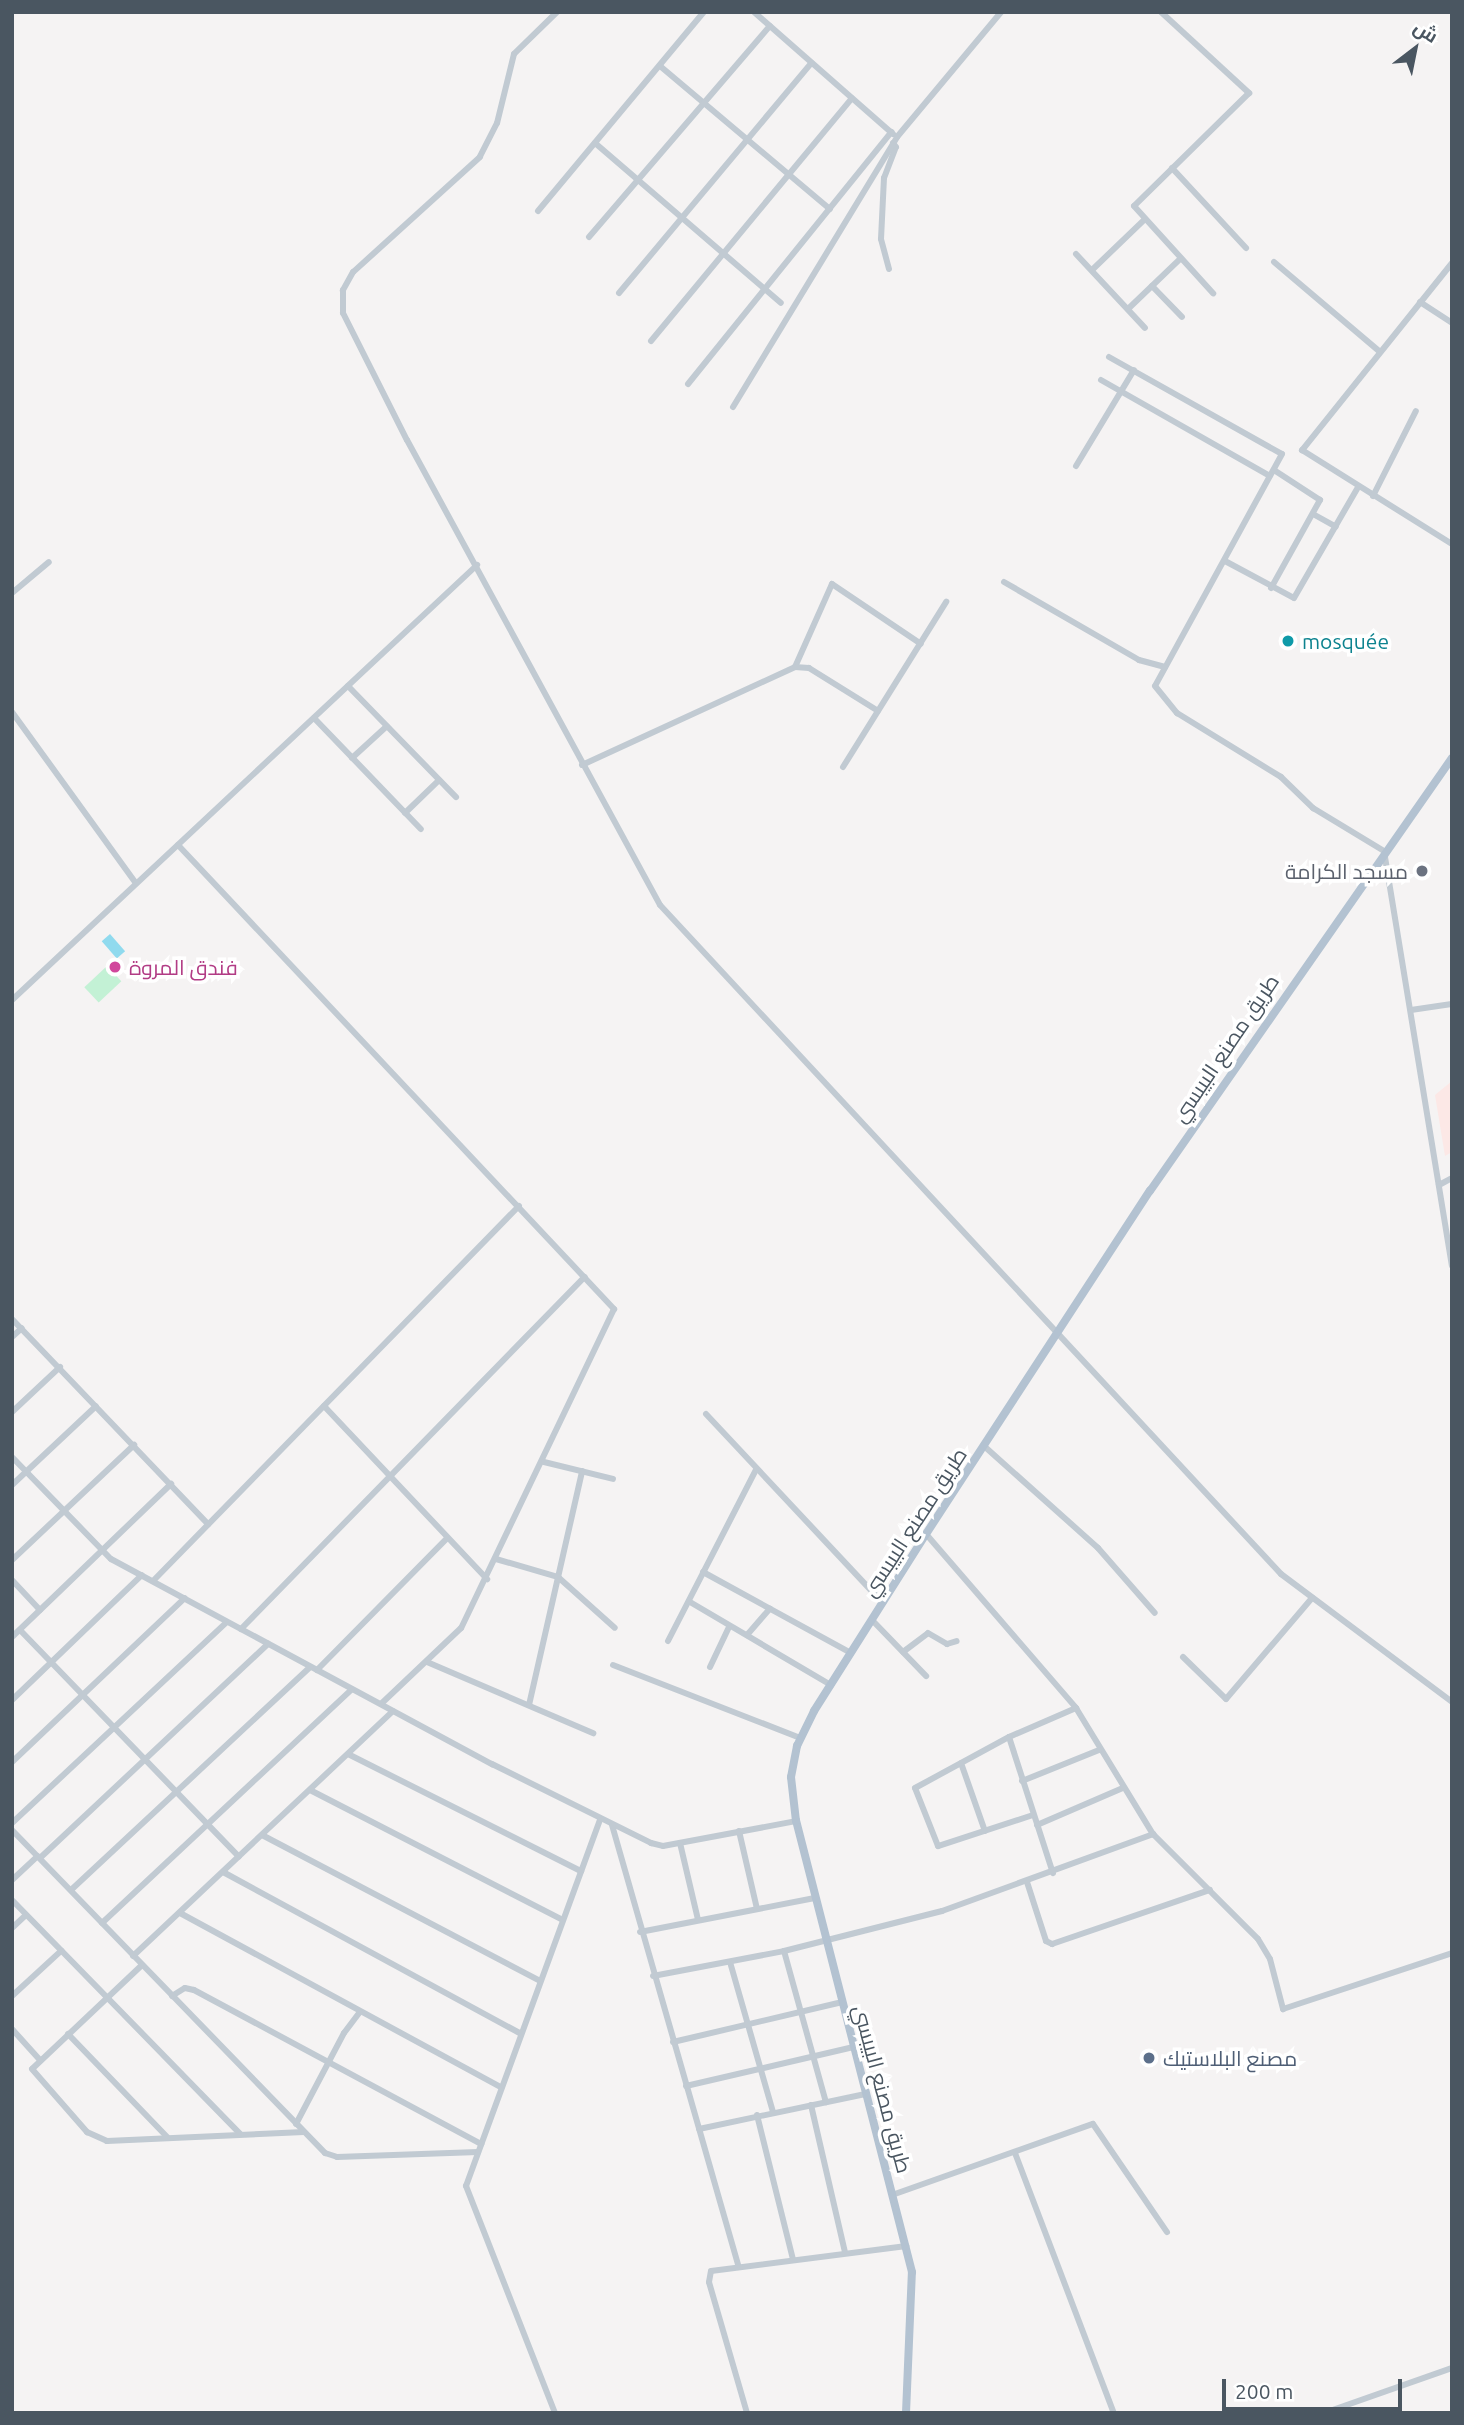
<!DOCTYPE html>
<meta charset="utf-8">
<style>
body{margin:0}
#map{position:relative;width:1464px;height:2425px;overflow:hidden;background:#f5f3f3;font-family:Ubuntu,Cairo,sans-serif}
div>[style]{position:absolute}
.medical>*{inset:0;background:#fce8e6}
.green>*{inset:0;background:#c3f1d5;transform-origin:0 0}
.water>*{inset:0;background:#90daee;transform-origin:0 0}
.minor>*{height:6px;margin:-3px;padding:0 3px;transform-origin:3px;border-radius:3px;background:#c1cad2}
.major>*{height:8px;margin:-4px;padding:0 4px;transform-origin:4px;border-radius:4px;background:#b3c2d1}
.dots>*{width:19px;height:19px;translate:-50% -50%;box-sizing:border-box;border:4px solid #fff;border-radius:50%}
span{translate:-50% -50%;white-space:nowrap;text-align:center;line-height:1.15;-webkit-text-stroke:7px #fff;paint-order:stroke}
.culture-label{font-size:21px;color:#0d838f}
.left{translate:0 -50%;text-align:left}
.worship-label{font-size:21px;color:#5b616d}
.right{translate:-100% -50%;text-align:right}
.hotel-label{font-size:21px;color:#b23c85}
.street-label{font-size:21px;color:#4a5661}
.service-label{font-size:21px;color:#4e5e75}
.frame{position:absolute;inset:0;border:14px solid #4a5661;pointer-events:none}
.north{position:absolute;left:1380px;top:14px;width:70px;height:70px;-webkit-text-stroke:5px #fff;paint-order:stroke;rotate:32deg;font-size:19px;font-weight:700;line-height:28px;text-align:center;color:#4a5661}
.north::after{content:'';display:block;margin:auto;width:24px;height:32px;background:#4a5661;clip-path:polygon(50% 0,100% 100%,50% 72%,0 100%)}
.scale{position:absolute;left:1222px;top:2379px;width:180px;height:32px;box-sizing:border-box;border:4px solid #4a5661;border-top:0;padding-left:9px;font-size:21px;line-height:24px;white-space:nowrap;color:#4a5661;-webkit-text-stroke:5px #fff;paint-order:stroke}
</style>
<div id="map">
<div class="medical">
<i style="clip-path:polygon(1452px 1081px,1452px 1152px,1445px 1156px,1435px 1095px)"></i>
</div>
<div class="green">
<i style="left:107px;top:966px;width:21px;height:31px;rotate:47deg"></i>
</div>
<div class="water">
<i style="left:110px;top:934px;width:23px;height:11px;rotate:49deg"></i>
</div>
<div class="minor">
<i style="left:557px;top:12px;width:60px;rotate:135.7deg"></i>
<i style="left:514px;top:54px;width:71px;rotate:103.8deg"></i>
<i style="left:497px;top:123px;width:38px;rotate:117deg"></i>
<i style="left:480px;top:157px;width:171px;rotate:137.8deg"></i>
<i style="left:353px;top:272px;width:21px;rotate:119deg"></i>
<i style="left:343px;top:290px;width:23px;rotate:90deg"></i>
<i style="left:343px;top:313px;width:142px;rotate:63.3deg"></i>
<i style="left:407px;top:440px;width:529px;rotate:61.45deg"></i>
<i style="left:660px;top:905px;width:913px;rotate:47.13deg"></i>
<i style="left:1281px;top:1574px;width:214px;rotate:36.8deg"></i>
<i style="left:754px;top:12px;width:185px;rotate:41.3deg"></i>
<i style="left:1161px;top:12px;width:120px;rotate:42.6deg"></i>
<i style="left:1249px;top:93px;width:161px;rotate:135.5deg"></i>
<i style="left:1134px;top:206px;width:118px;rotate:47.8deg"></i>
<i style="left:660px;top:66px;width:222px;rotate:40.1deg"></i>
<i style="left:595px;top:143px;width:245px;rotate:40.7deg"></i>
<i style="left:1172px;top:168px;width:109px;rotate:47.2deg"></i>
<i style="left:538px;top:211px;width:259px;rotate:-50.2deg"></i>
<i style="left:589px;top:237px;width:278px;rotate:-49.4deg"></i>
<i style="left:1076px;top:254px;width:101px;rotate:47deg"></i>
<i style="left:1274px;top:262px;width:139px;rotate:40.3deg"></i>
<i style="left:1452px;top:263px;width:240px;rotate:128.7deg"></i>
<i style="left:1302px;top:450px;width:177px;rotate:32.1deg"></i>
<i style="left:889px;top:269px;width:31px;rotate:-105deg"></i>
<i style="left:881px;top:239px;width:61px;rotate:-87.2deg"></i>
<i style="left:884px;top:178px;width:33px;rotate:-69deg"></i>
<i style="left:896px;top:147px;width:5px;rotate:-127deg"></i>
<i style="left:1092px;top:270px;width:72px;rotate:-43.9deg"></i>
<i style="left:1152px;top:286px;width:43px;rotate:45.9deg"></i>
<i style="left:619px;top:293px;width:300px;rotate:-50.1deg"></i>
<i style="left:1420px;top:302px;width:38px;rotate:33deg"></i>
<i style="left:1128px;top:309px;width:72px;rotate:-43.9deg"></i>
<i style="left:651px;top:341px;width:315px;rotate:-50.4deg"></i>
<i style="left:1109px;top:357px;width:198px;rotate:29.3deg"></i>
<i style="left:1282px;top:454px;width:264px;rotate:118.7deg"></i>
<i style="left:1155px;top:686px;width:35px;rotate:51deg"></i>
<i style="left:1177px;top:713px;width:122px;rotate:31.6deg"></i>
<i style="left:1281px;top:777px;width:45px;rotate:44.1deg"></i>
<i style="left:1313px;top:808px;width:83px;rotate:31.2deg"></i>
<i style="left:1384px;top:851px;width:420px;rotate:80.7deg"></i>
<i style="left:1101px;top:380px;width:194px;rotate:29.6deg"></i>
<i style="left:688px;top:384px;width:324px;rotate:-51.1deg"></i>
<i style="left:733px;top:407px;width:316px;rotate:-58.7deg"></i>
<i style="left:897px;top:137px;width:163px;rotate:-50.2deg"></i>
<i style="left:1076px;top:466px;width:112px;rotate:-58.9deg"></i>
<i style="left:1373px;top:496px;width:95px;rotate:-63.2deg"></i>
<i style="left:1313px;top:514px;width:26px;rotate:29deg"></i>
<i style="left:1225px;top:561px;width:78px;rotate:28.2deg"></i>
<i style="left:1294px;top:598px;width:128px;rotate:-60deg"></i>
<i style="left:1004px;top:582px;width:156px;rotate:30deg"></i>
<i style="left:1139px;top:660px;width:27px;rotate:15deg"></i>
<i style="left:1271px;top:588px;width:101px;rotate:-60.9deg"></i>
<i style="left:1320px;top:500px;width:55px;rotate:-146.9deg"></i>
<i style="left:12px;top:593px;width:48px;rotate:-40deg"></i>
<i style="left:795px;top:667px;width:91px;rotate:-66deg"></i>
<i style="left:832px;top:584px;width:107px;rotate:34deg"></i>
<i style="left:348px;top:686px;width:155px;rotate:45.8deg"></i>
<i style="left:12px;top:712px;width:211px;rotate:54.1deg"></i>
<i style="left:314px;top:718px;width:154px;rotate:46.1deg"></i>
<i style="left:352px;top:758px;width:47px;rotate:-42.4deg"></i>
<i style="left:582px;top:765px;width:234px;rotate:-24.7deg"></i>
<i style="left:795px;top:667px;width:14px;rotate:4deg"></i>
<i style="left:809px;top:668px;width:81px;rotate:31.9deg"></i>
<i style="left:843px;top:767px;width:195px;rotate:-58deg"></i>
<i style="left:405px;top:813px;width:47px;rotate:-44.1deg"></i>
<i style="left:178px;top:845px;width:637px;rotate:46.78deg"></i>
<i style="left:614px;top:1309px;width:354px;rotate:115.6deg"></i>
<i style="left:461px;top:1628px;width:110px;rotate:136.5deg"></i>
<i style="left:12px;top:1000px;width:637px;rotate:-43.09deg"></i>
<i style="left:1411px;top:1010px;width:41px;rotate:-8.3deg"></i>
<i style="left:1439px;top:1185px;width:15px;rotate:-28deg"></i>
<i style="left:12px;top:1319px;width:284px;rotate:46.3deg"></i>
<i style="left:12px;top:1337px;width:13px;rotate:-42deg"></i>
<i style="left:324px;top:1406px;width:238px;rotate:46.7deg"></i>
<i style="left:12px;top:1412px;width:66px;rotate:-43.2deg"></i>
<i style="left:706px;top:1414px;width:259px;rotate:46.9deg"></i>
<i style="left:984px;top:1446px;width:153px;rotate:41.8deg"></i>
<i style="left:1098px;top:1548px;width:86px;rotate:48.8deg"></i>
<i style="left:12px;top:1457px;width:142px;rotate:45.9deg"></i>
<i style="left:111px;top:1559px;width:433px;rotate:28.3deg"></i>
<i style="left:492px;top:1764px;width:178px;rotate:26.4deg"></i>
<i style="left:651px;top:1843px;width:12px;rotate:14deg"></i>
<i style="left:663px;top:1846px;width:135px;rotate:-10.6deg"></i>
<i style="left:544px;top:1462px;width:71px;rotate:13.8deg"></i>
<i style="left:12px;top:1485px;width:115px;rotate:-43.2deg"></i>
<i style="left:926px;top:1534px;width:230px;rotate:49.2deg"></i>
<i style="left:1076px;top:1708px;width:148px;rotate:58.6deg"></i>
<i style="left:1153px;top:1834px;width:148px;rotate:45deg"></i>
<i style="left:1258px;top:1939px;width:23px;rotate:59deg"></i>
<i style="left:1270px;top:1959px;width:52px;rotate:75.4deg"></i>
<i style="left:1283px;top:2009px;width:178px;rotate:-18.3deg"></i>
<i style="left:496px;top:1559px;width:65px;rotate:16.2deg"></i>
<i style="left:558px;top:1577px;width:76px;rotate:41.8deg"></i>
<i style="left:12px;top:1560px;width:168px;rotate:-43.3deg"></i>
<i style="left:703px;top:1572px;width:169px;rotate:28.7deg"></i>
<i style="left:12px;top:1580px;width:41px;rotate:47deg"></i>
<i style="left:153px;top:1581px;width:524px;rotate:-45.7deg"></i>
<i style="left:690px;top:1602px;width:164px;rotate:30.5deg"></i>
<i style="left:872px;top:1620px;width:78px;rotate:46deg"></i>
<i style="left:241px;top:1629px;width:492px;rotate:-45.7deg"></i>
<i style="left:20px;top:1630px;width:315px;rotate:46deg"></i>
<i style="left:747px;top:1635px;width:35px;rotate:-49deg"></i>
<i style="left:12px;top:1637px;width:221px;rotate:-43.9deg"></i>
<i style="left:668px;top:1641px;width:192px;rotate:-62.8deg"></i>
<i style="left:903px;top:1652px;width:31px;rotate:-37deg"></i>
<i style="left:928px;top:1633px;width:22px;rotate:30deg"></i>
<i style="left:947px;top:1644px;width:10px;rotate:-17deg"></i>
<i style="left:1183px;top:1657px;width:60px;rotate:44.3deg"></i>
<i style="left:1226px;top:1699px;width:133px;rotate:-49.6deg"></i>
<i style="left:427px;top:1662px;width:181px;rotate:23.2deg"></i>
<i style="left:613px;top:1665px;width:201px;rotate:21.3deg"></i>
<i style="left:710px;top:1667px;width:44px;rotate:-64.6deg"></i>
<i style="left:317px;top:1670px;width:185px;rotate:-45.4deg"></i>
<i style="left:12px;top:1700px;width:180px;rotate:-43.9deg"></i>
<i style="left:529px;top:1705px;width:240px;rotate:-77.2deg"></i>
<i style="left:1009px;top:1737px;width:143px;rotate:72.1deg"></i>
<i style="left:348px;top:1754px;width:261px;rotate:26.7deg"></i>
<i style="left:12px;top:1762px;width:238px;rotate:-43.5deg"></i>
<i style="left:961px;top:1763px;width:72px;rotate:70.6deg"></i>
<i style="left:1022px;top:1781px;width:83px;rotate:-21.9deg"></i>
<i style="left:310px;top:1790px;width:284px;rotate:27.2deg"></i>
<i style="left:1033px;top:1815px;width:100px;rotate:161.9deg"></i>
<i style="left:938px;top:1846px;width:62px;rotate:-111.6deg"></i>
<i style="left:915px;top:1788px;width:107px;rotate:-28.5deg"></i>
<i style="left:1009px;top:1737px;width:73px;rotate:-23.4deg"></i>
<i style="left:12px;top:1823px;width:294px;rotate:-43.1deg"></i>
<i style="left:612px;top:1825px;width:458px;rotate:74deg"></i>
<i style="left:1037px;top:1825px;width:94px;rotate:-23.3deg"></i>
<i style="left:12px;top:1830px;width:450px;rotate:45.9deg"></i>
<i style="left:325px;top:2153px;width:13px;rotate:18deg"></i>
<i style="left:337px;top:2157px;width:141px;rotate:-2deg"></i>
<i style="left:739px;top:1831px;width:80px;rotate:77deg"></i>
<i style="left:262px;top:1835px;width:314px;rotate:27.7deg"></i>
<i style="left:680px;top:1843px;width:79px;rotate:76.8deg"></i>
<i style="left:40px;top:1858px;width:313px;rotate:-43.2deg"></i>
<i style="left:223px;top:1872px;width:339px;rotate:28.5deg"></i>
<i style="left:12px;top:1880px;width:35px;rotate:-43deg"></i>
<i style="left:1027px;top:1882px;width:62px;rotate:72.1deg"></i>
<i style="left:1046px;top:1941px;width:7px;rotate:27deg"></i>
<i style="left:1052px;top:1944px;width:167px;rotate:-18.9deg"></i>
<i style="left:71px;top:1890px;width:327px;rotate:-43deg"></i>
<i style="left:12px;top:1900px;width:327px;rotate:45.7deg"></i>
<i style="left:180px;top:1913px;width:365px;rotate:28.5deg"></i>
<i style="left:102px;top:1923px;width:342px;rotate:-43.1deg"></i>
<i style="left:12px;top:1928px;width:19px;rotate:-43deg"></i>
<i style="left:640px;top:1932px;width:178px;rotate:-11deg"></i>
<i style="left:784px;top:1951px;width:157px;rotate:74.5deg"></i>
<i style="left:133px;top:1956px;width:357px;rotate:-43.3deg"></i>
<i style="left:730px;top:1962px;width:156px;rotate:74deg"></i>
<i style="left:142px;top:1965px;width:151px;rotate:136.6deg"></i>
<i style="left:32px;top:2069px;width:84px;rotate:48.9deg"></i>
<i style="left:87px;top:2132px;width:22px;rotate:24deg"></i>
<i style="left:107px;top:2141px;width:197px;rotate:-2.6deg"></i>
<i style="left:653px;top:1976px;width:133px;rotate:-10.8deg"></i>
<i style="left:784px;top:1951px;width:163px;rotate:-14.2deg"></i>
<i style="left:942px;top:1911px;width:225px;rotate:-20deg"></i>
<i style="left:12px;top:1996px;width:67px;rotate:-42.6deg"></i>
<i style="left:172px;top:1996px;width:15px;rotate:-32deg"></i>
<i style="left:185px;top:1988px;width:9px;rotate:13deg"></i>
<i style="left:194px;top:1990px;width:326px;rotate:28.2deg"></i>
<i style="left:12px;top:2029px;width:42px;rotate:47.9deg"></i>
<i style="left:68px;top:2034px;width:144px;rotate:46.1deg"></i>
<i style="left:673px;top:2042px;width:174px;rotate:-13.3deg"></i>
<i style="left:686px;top:2086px;width:172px;rotate:-13.1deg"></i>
<i style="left:811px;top:2105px;width:151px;rotate:77deg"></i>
<i style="left:757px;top:2115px;width:148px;rotate:76deg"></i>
<i style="left:296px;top:2124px;width:103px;rotate:-62.2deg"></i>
<i style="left:344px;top:2033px;width:26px;rotate:-53deg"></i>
<i style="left:699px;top:2129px;width:170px;rotate:-11.9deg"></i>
<i style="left:1015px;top:2153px;width:278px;rotate:69.2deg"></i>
<i style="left:892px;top:2195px;width:213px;rotate:-19.5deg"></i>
<i style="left:1093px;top:2124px;width:131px;rotate:55.6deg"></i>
<i style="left:555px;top:2413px;width:244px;rotate:-111.4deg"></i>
<i style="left:466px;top:2186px;width:391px;rotate:-69.9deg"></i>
<i style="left:747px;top:2413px;width:136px;rotate:-106.2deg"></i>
<i style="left:709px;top:2282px;width:11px;rotate:-80deg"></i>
<i style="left:711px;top:2271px;width:197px;rotate:-7.3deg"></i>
<i style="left:1324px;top:2413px;width:136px;rotate:-19.4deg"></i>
</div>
<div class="major">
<i style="left:906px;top:2413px;width:141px;rotate:-87.6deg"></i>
<i style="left:912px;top:2272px;width:466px;rotate:-104.4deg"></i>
<i style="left:796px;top:1821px;width:44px;rotate:-96.5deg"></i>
<i style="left:791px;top:1777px;width:32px;rotate:-79deg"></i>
<i style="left:797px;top:1746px;width:39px;rotate:-64deg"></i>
<i style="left:814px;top:1711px;width:209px;rotate:-57.7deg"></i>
<i style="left:926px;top:1534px;width:410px;rotate:-56.9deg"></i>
<i style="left:1150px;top:1191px;width:528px;rotate:-55.11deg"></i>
</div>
<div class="dots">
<i style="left:1288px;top:641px;background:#0f9aa8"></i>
<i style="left:1422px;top:871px;background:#6b7280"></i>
<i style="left:115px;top:967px;background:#d1479c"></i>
<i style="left:1149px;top:2058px;background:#5c6f8a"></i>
</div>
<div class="culture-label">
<span class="left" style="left:1302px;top:641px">mosquée</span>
</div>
<div class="worship-label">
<span class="right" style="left:1408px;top:871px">مسجد الكرامة</span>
</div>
<div class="hotel-label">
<span class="left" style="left:129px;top:967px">فندق المروة</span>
</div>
<div class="street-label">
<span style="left:1225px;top:1048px;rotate:-56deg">طريق مصنع البيبسي</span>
<span style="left:914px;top:1522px;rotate:-57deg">طريق مصنع البيبسي</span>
<span style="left:883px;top:2089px;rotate:75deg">طريق مصنع البيبسي</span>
</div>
<div class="service-label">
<span class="left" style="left:1163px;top:2058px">مصنع البلاستيك</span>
</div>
<div class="frame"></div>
<div class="north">ش</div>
<div class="scale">200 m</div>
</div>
